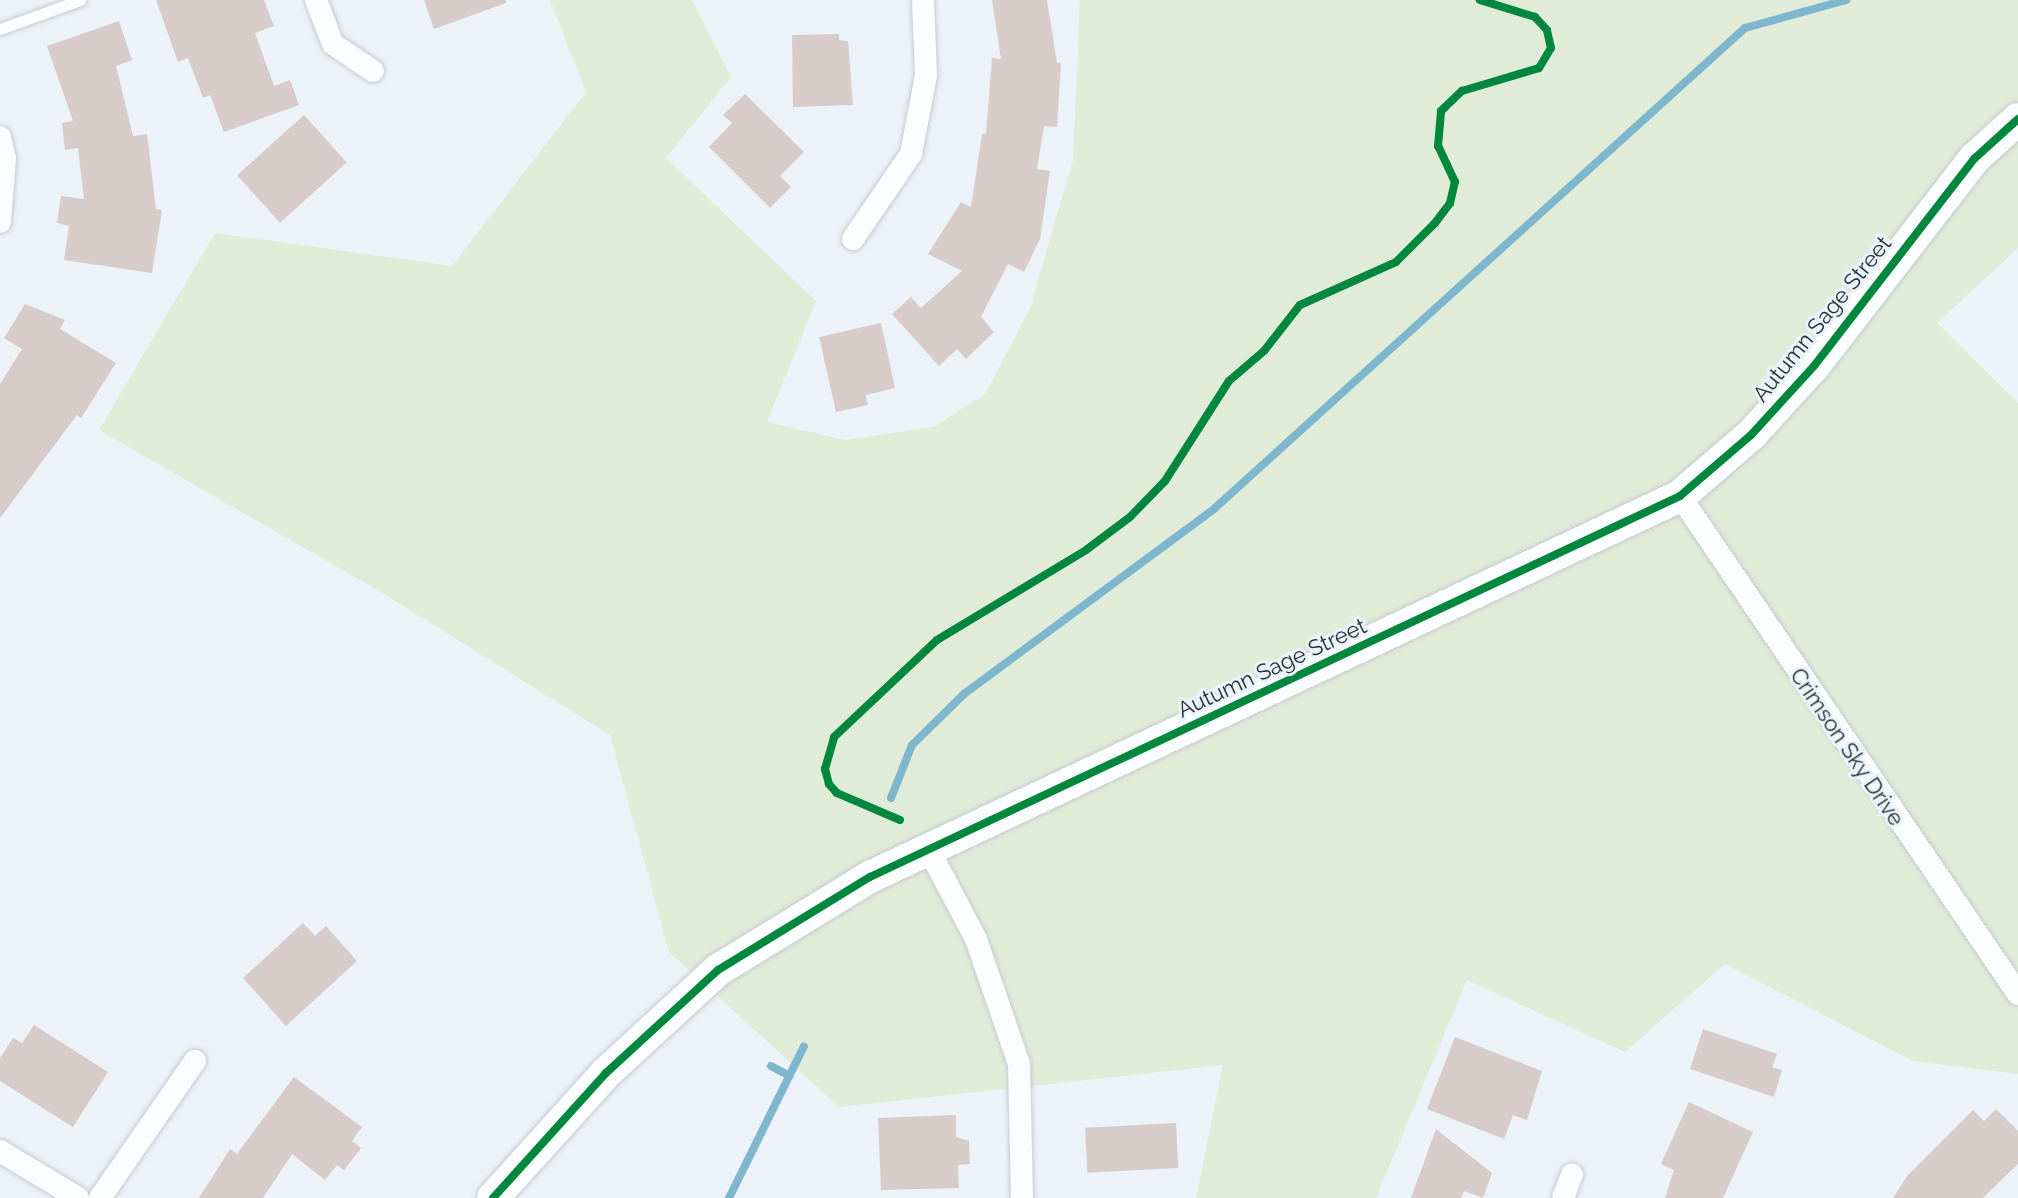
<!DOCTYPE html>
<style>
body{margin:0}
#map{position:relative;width:2018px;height:1198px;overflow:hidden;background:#ecf2f7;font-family:Raleway,sans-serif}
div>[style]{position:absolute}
.green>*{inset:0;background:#e1ecd8}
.stream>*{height:8px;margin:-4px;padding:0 4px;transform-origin:4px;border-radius:4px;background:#7eb6ce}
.building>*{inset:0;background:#d7ccca;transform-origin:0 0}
.roads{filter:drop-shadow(0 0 2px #c7cccf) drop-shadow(0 0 2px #c7cccf)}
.lane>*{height:11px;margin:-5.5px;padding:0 5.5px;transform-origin:5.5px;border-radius:5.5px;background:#fcfdfe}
.street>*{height:22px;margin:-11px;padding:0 11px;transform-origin:11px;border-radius:11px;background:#fcfdfe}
.secondary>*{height:32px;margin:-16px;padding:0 16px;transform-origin:16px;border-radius:16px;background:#fcfdfe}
.cycleway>*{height:8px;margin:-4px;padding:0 4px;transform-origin:4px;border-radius:4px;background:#00873e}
span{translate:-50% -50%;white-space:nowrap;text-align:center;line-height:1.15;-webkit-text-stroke:6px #e8f3fb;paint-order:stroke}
.street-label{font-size:22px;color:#2a2e31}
</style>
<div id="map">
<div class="green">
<i style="clip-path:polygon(550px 0,692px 0,731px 77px,666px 158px,816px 301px,767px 422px,845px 440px,934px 427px,985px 394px,1030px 308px,1073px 160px,1080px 0,2018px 0,2018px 248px,1937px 323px,2018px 403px,2018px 1074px,1913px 1061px,1725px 964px,1625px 1052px,1467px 980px,1376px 1198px,1196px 1198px,1223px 1065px,839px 1107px,669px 952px,610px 735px,386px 595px,99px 430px,215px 233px,452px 266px,586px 92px)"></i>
</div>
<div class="stream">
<i style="left:891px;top:798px;width:57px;rotate:-68.4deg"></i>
<i style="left:912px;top:745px;width:73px;rotate:-44.4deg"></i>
<i style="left:964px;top:694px;width:312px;rotate:-36.5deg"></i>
<i style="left:1215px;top:508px;width:715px;rotate:-42.17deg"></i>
<i style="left:1745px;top:28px;width:105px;rotate:-15.5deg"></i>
<i style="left:771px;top:1066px;width:21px;rotate:28deg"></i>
<i style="left:729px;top:1198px;width:169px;rotate:-63.7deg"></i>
</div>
<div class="building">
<i style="clip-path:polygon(156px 0,264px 0,274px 26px,255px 33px,274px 86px,290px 80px,299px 105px,224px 132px,210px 95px,203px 98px,188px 58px,178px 62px)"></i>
<i style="clip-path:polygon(424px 0,506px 0,506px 3px,434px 29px)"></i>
<i style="clip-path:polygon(992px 0,1047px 0,1057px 63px,1061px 63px,1057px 127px,1044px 126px,1037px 169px,1050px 171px,1040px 239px,1024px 272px,1008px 264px,981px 317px,994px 332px,966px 359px,957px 349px,939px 366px,892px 314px,911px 297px,921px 308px,962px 271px,928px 254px,961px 202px,971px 207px,982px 134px,986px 134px,992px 58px,1001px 59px)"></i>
<i style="clip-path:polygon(119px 21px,132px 60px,116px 66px,133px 136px,147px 134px,156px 209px,162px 210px,152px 273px,64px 260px,69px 226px,57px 223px,61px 196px,84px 199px,78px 148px,65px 150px,62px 123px,73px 121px,47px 46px)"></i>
<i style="clip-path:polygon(839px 34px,839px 40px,848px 41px,853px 105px,793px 107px,792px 35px)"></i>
<i style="clip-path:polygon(745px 94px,804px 152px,780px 176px,791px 187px,770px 208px,709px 147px,732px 123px,723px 115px)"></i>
<i style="left:304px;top:115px;width:64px;height:90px;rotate:48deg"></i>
<i style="clip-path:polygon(25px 304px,65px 320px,60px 329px,116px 363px,81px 418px,77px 415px,0 518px,0 384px,22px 349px,4px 338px)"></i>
<i style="clip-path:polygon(881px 323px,895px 388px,866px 395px,868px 405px,836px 412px,819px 337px)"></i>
<i style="clip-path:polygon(303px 923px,315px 936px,326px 926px,357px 961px,286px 1026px,243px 978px)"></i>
<i style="clip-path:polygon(34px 1025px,108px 1072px,73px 1127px,0 1081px,0 1058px,13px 1038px,22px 1043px)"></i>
<i style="clip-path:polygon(1703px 1029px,1777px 1054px,1772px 1067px,1782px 1070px,1774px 1097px,1690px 1069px)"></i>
<i style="clip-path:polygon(1455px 1037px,1542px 1071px,1527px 1120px,1513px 1115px,1504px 1139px,1427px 1109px)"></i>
<i style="clip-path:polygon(294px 1077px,362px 1127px,352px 1141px,361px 1148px,344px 1170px,337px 1165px,325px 1180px,292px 1154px,263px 1198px,199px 1198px,230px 1149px,237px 1154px)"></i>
<i style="clip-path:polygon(1689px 1102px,1753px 1132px,1723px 1198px,1665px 1198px,1674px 1170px,1661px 1164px)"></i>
<i style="clip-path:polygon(1996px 1109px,2018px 1131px,2018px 1164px,1983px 1198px,1893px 1198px,1908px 1175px,1973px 1110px,1984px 1121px)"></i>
<i style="clip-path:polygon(956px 1115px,956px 1137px,969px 1141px,970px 1164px,958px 1165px,959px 1188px,881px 1190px,878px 1118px)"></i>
<i style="left:1176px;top:1123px;width:45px;height:91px;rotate:87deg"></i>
<i style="clip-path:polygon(1436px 1129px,1492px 1173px,1483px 1198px,1464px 1191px,1461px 1198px,1411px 1198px)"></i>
</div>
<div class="roads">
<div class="lane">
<i style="left:0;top:29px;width:85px;rotate:-19.9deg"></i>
</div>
<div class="street">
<i style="left:316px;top:0;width:47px;rotate:68.9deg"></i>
<i style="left:333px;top:44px;width:48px;rotate:34deg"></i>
<i style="left:0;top:137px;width:22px;rotate:77deg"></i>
<i style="left:5px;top:158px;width:64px;rotate:94.5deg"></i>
<i style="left:853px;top:239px;width:103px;rotate:-55.7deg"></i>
<i style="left:911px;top:154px;width:80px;rotate:-79.2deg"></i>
<i style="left:926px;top:75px;width:75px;rotate:-92.3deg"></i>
<i style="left:1680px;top:496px;width:602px;rotate:55.83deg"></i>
<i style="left:929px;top:850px;width:101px;rotate:62.2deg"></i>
<i style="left:976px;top:939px;width:132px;rotate:71deg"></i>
<i style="left:1019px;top:1064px;width:134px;rotate:88.7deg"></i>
<i style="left:0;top:1151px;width:91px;rotate:31.1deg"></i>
<i style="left:100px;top:1198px;width:167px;rotate:-55.3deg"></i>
<i style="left:1563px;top:1198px;width:25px;rotate:-69deg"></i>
</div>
<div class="secondary">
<i style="left:493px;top:1198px;width:169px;rotate:-47.9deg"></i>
<i style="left:606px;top:1073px;width:152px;rotate:-42.6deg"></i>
<i style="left:718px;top:970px;width:178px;rotate:-31.5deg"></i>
<i style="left:870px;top:877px;width:895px;rotate:-25.19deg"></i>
<i style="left:1680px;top:496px;width:94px;rotate:-40.7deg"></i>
<i style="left:1751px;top:435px;width:93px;rotate:-47.6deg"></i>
<i style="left:1814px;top:366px;width:263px;rotate:-52.3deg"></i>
<i style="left:1975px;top:158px;width:58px;rotate:-42.2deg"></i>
</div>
</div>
<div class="cycleway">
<i style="left:900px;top:820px;width:69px;rotate:-156.8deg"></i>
<i style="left:837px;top:793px;width:12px;rotate:-132deg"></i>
<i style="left:829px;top:784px;width:16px;rotate:-105deg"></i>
<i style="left:825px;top:769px;width:33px;rotate:-74deg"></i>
<i style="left:834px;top:737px;width:141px;rotate:-43.3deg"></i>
<i style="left:937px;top:640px;width:174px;rotate:-31.1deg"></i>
<i style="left:1086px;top:550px;width:55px;rotate:-36.9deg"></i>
<i style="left:1130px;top:517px;width:50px;rotate:-45.8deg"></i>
<i style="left:1165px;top:481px;width:119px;rotate:-57.4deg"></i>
<i style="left:1229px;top:381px;width:46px;rotate:-40.6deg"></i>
<i style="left:1264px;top:351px;width:58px;rotate:-52deg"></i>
<i style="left:1300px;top:305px;width:105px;rotate:-24.1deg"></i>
<i style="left:1396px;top:262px;width:55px;rotate:-45deg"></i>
<i style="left:1435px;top:223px;width:25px;rotate:-53deg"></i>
<i style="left:1450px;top:203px;width:22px;rotate:-77deg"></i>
<i style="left:1455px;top:182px;width:40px;rotate:-115deg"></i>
<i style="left:1438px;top:146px;width:35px;rotate:-85deg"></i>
<i style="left:1441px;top:111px;width:29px;rotate:-44deg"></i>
<i style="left:1462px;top:91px;width:80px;rotate:-16.6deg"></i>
<i style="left:1539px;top:68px;width:23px;rotate:-59deg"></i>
<i style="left:1551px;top:48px;width:18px;rotate:-103deg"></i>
<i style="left:1547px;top:30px;width:18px;rotate:-133deg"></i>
<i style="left:1535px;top:17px;width:58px;rotate:-162.8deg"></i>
<i style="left:493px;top:1198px;width:169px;rotate:-47.9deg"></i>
<i style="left:606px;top:1073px;width:152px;rotate:-42.6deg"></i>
<i style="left:718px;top:970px;width:178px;rotate:-31.5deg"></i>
<i style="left:870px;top:877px;width:895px;rotate:-25.19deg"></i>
<i style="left:1680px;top:496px;width:94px;rotate:-40.7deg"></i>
<i style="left:1751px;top:435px;width:93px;rotate:-47.6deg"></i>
<i style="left:1814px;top:366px;width:263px;rotate:-52.3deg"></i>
<i style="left:1975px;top:158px;width:58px;rotate:-42.2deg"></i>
</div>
<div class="street-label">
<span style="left:1822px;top:319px;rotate:-51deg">Autumn Sage Street</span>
<span style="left:1272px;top:668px;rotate:-25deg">Autumn Sage Street</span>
<span style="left:1847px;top:747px;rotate:56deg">Crimson Sky Drive</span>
</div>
</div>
